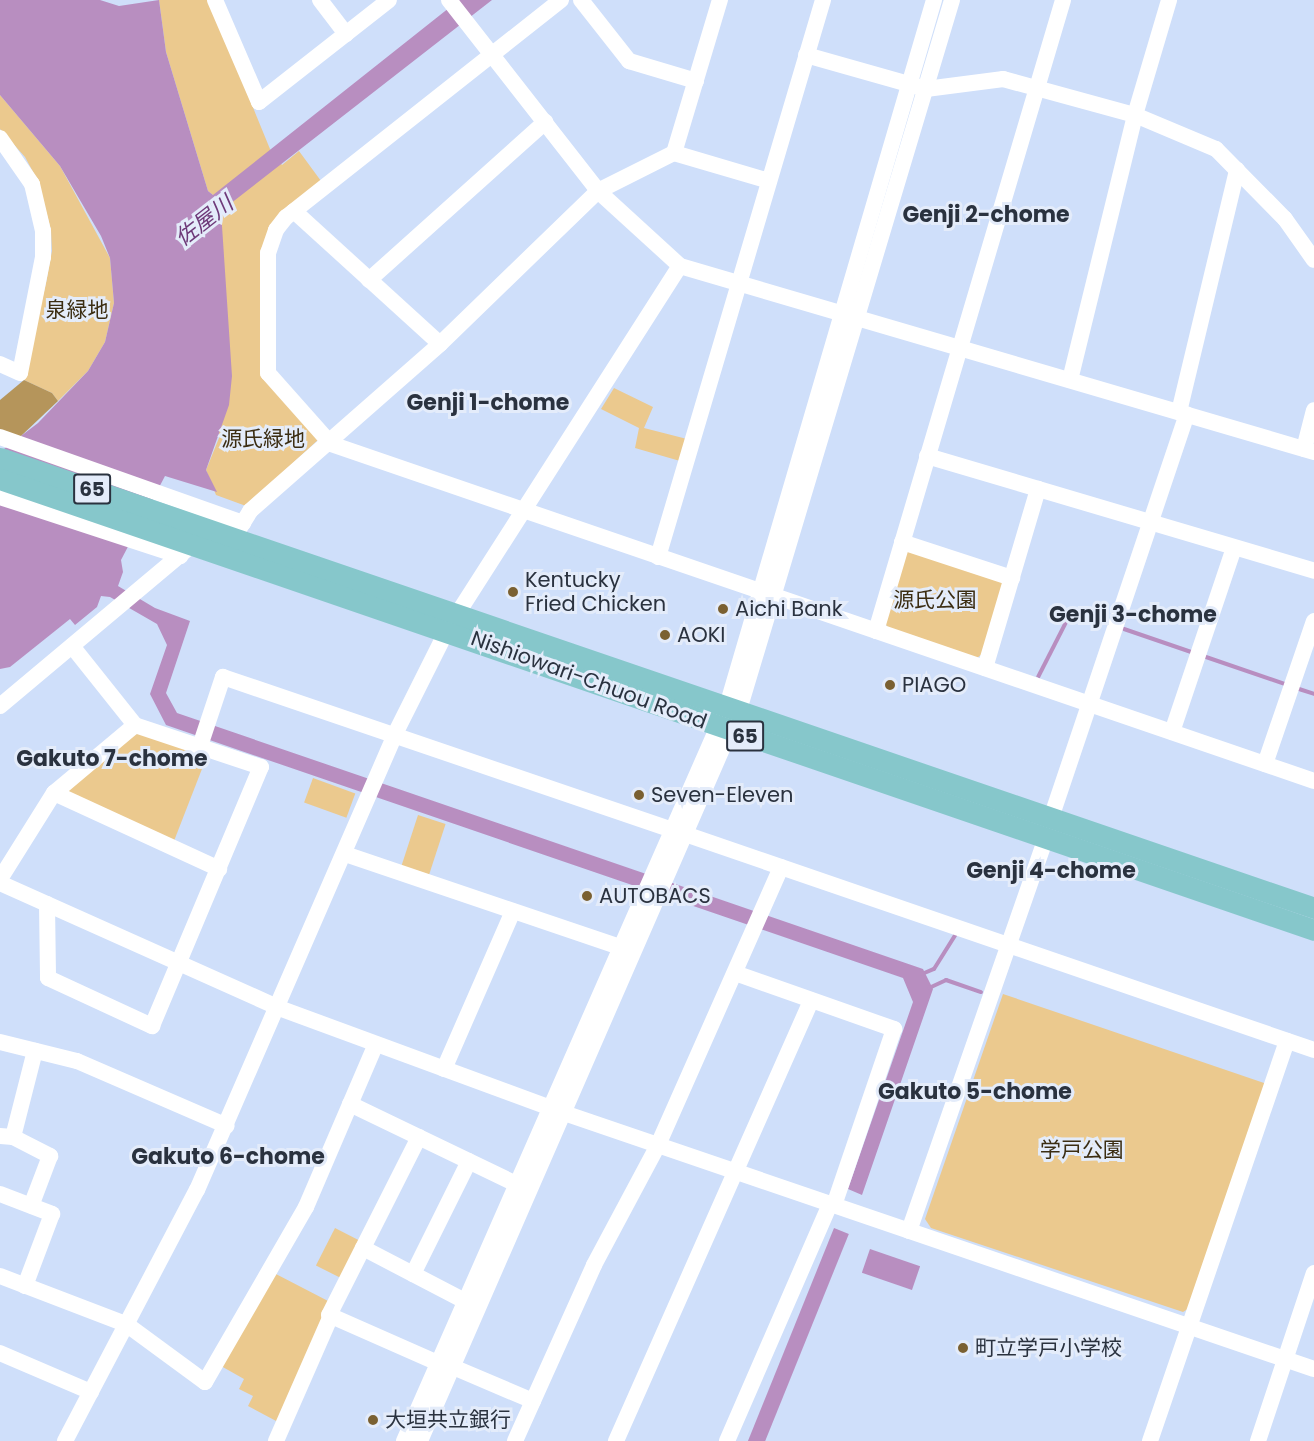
<!DOCTYPE html>
<meta charset="utf-8">
<style>
body{margin:0}
#map{position:relative;width:1314px;height:1441px;overflow:hidden;background:#cfdffa;font-family:Poppins,"Noto Sans JP",sans-serif}
div>[style]{position:absolute}
.green>*{inset:0;background:#ebc98e;transform-origin:0 0}
.forest>*{inset:0;background:#b5955b}
.water>*{inset:0;background:#b88ec0;transform-origin:0 0}
.stream>*{height:4px;margin:-2px;padding:0 2px;transform-origin:2px;border-radius:2px;background:#b88ec0}
.minor>*{height:16px;margin:-8px;padding:0 8px;transform-origin:8px;border-radius:8px;background:#fff}
.major>*{height:21px;margin:-10.5px;padding:0 10.5px;transform-origin:10.5px;border-radius:10.5px;background:#86c7cb}
.dots>*{width:16px;height:16px;translate:-50% -50%;box-sizing:border-box;border:3px solid #e4ecfa;border-radius:50%}
span{translate:-50% -50%;white-space:nowrap;text-align:center;line-height:1.15;-webkit-text-stroke:6px #e4ecfa;paint-order:stroke}
.shield-label span{padding:2px 4px;background:#e4ecfa;border:2px solid;border-radius:4px;-webkit-text-stroke-width:0}
.shield-label{font-size:20px;color:#2a323f;font-weight:700}
.park-label{font-size:21px;color:#3b2d12}
.poi-label{font-size:21px;color:#2a323f}
.left{translate:0 -50%;text-align:left}
.street-label{font-size:21px;color:#2a323f}
.neighbourhood-label{font-size:22px;color:#2a323f;font-weight:700}
.water-label{font-size:22px;color:#6e3a79;font-style:italic}
</style>
<div id="map">
<div class="green">
<i style="clip-path:polygon(159px 0,209px 0,270px 149px,282px 165px,299px 151px,321px 181px,271px 227px,262px 376px,319px 439px,246px 506px,216px 495px,206px 470px,219px 438px,213px 195px,208px 191px,166px 52px)"></i>
<i style="clip-path:polygon(0 95px,60px 166px,110px 258px,114px 303px,105px 342px,88px 371px,58px 401px,52px 393px,24px 380px,46px 283px,52px 251px,51px 230px,38px 181px,25px 157px,0 129px)"></i>
<i style="clip-path:polygon(614px 388px,653px 407px,644px 428px,687px 439px,680px 461px,635px 448px,639px 428px,601px 409px)"></i>
<i style="clip-path:polygon(910px 548px,1001px 580px,1003px 585px,982px 654px,977px 658px,888px 628px,884px 621px,904px 552px)"></i>
<i style="clip-path:polygon(142px 733px,207px 756px,174px 841px,69px 794px,69px 788px,133px 735px)"></i>
<i style="left:313px;top:778px;width:45px;height:26px;rotate:20deg"></i>
<i style="left:418px;top:815px;width:29px;height:55px;rotate:18deg"></i>
<i style="clip-path:polygon(1003px 994px,1267px 1084px,1191px 1307px,1183px 1312px,931px 1228px,925px 1219px)"></i>
<i style="left:335px;top:1228px;width:29px;height:42px;rotate:27deg"></i>
<i style="clip-path:polygon(274px 1273px,330px 1302px,278px 1422px,248px 1406px,253px 1396px,239px 1389px,244px 1379px,221px 1366px)"></i>
</div>
<div class="forest">
<i style="clip-path:polygon(24px 380px,52px 393px,58px 401px,20px 437px,0 431px,0 400px)"></i>
</div>
<div class="water">
<i style="clip-path:polygon(0 0,100px 0,119px 6px,159px 0,166px 52px,208px 191px,213px 195px,459px 0,492px 0,221px 211px,232px 376px,229px 405px,206px 470px,217px 492px,165px 476px,121px 560px,123px 572px,118px 586px,155px 608px,190px 621px,166px 693px,177px 713px,923px 969px,933px 989px,862px 1195px,848px 1189px,913px 1002px,903px 978px,166px 725px,150px 694px,167px 645px,157px 624px,110px 597px,101px 596px,97px 607px,75px 625px,70px 619px,10px 667px,0 669px,0 452px,38px 423px,88px 371px,105px 342px,114px 303px,110px 258px,101px 236px,60px 166px,0 95px)"></i>
<i style="left:1071px;top:608px;width:4px;height:77px;rotate:27deg"></i>
<i style="left:834px;top:1228px;width:16px;height:233px;rotate:22deg"></i>
<i style="left:870px;top:1249px;width:53px;height:25px;rotate:19deg"></i>
</div>
<div class="stream">
<i style="left:1071px;top:612px;width:38px;rotate:17deg"></i>
<i style="left:1124px;top:629px;width:71px;rotate:18.9deg"></i>
<i style="left:1206px;top:657px;width:83px;rotate:18.9deg"></i>
<i style="left:1299px;top:689px;width:16px;rotate:18deg"></i>
<i style="left:922px;top:974px;width:13px;rotate:-23deg"></i>
<i style="left:934px;top:969px;width:40px;rotate:-58deg"></i>
<i style="left:929px;top:988px;width:19px;rotate:-25deg"></i>
<i style="left:946px;top:980px;width:37px;rotate:19deg"></i>
</div>
<div class="minor">
<i style="left:215px;top:0;width:111px;rotate:66.7deg"></i>
<i style="left:259px;top:102px;width:165px;rotate:-38.1deg"></i>
<i style="left:320px;top:0;width:43px;rotate:52.6deg"></i>
<i style="left:449px;top:0;width:242px;rotate:52deg"></i>
<i style="left:598px;top:191px;width:111px;rotate:42.4deg"></i>
<i style="left:680px;top:266px;width:661px;rotate:16.35deg"></i>
<i style="left:561px;top:0;width:350px;rotate:141.7deg"></i>
<i style="left:286px;top:217px;width:16px;rotate:128deg"></i>
<i style="left:276px;top:230px;width:24px;rotate:109deg"></i>
<i style="left:268px;top:253px;width:120px;rotate:90deg"></i>
<i style="left:268px;top:373px;width:95px;rotate:48.4deg"></i>
<i style="left:331px;top:444px;width:1039px;rotate:18.92deg"></i>
<i style="left:581px;top:0;width:78px;rotate:51.8deg"></i>
<i style="left:629px;top:61px;width:70px;rotate:16.6deg"></i>
<i style="left:806px;top:55px;width:125px;rotate:15.8deg"></i>
<i style="left:926px;top:89px;width:78px;rotate:-7.4deg"></i>
<i style="left:1003px;top:79px;width:137px;rotate:15.3deg"></i>
<i style="left:1135px;top:115px;width:88px;rotate:22.8deg"></i>
<i style="left:1216px;top:149px;width:98px;rotate:45.4deg"></i>
<i style="left:1285px;top:219px;width:50px;rotate:54.7deg"></i>
<i style="left:0;top:138px;width:56px;rotate:55.2deg"></i>
<i style="left:32px;top:184px;width:48px;rotate:76.8deg"></i>
<i style="left:43px;top:231px;width:26px;rotate:90deg"></i>
<i style="left:43px;top:257px;width:118px;rotate:101.2deg"></i>
<i style="left:20px;top:373px;width:22px;rotate:-156deg"></i>
<i style="left:674px;top:153px;width:160px;rotate:-73.3deg"></i>
<i style="left:294px;top:211px;width:197px;rotate:42.3deg"></i>
<i style="left:369px;top:280px;width:237px;rotate:-41.9deg"></i>
<i style="left:1070px;top:380px;width:273px;rotate:-76.2deg"></i>
<i style="left:1135px;top:115px;width:120px;rotate:-73.5deg"></i>
<i style="left:1179px;top:412px;width:249px;rotate:-76.5deg"></i>
<i style="left:0;top:437px;width:258px;rotate:19.5deg"></i>
<i style="left:1304px;top:449px;width:40px;rotate:-75.6deg"></i>
<i style="left:927px;top:456px;width:404px;rotate:16.5deg"></i>
<i style="left:0;top:497px;width:190px;rotate:18.1deg"></i>
<i style="left:234px;top:537px;width:31px;rotate:-58deg"></i>
<i style="left:250px;top:511px;width:253px;rotate:-41.3deg"></i>
<i style="left:440px;top:344px;width:220px;rotate:-44.1deg"></i>
<i style="left:598px;top:191px;width:85px;rotate:-26.6deg"></i>
<i style="left:674px;top:153px;width:99px;rotate:16.4deg"></i>
<i style="left:902px;top:542px;width:116px;rotate:18.1deg"></i>
<i style="left:658px;top:557px;width:581px;rotate:-73.5deg"></i>
<i style="left:876px;top:631px;width:658px;rotate:-73.49deg"></i>
<i style="left:985px;top:668px;width:187px;rotate:-73.5deg"></i>
<i style="left:0;top:706px;width:252px;rotate:-40deg"></i>
<i style="left:1172px;top:732px;width:194px;rotate:-71.4deg"></i>
<i style="left:200px;top:746px;width:73px;rotate:-71.6deg"></i>
<i style="left:223px;top:677px;width:472px;rotate:18.8deg"></i>
<i style="left:1265px;top:764px;width:151px;rotate:-71.1deg"></i>
<i style="left:54px;top:793px;width:182px;rotate:24.7deg"></i>
<i style="left:1051px;top:818px;width:426px;rotate:-71.4deg"></i>
<i style="left:685px;top:834px;width:665px;rotate:18.95deg"></i>
<i style="left:345px;top:854px;width:289px;rotate:18.7deg"></i>
<i style="left:0;top:879px;width:102px;rotate:-57.9deg"></i>
<i style="left:54px;top:793px;width:106px;rotate:-40deg"></i>
<i style="left:0;top:883px;width:306px;rotate:24.1deg"></i>
<i style="left:279px;top:1008px;width:304px;rotate:20.2deg"></i>
<i style="left:564px;top:1113px;width:792px;rotate:18.85deg"></i>
<i style="left:47px;top:904px;width:74px;rotate:89.2deg"></i>
<i style="left:48px;top:978px;width:115px;rotate:24.8deg"></i>
<i style="left:152px;top:1026px;width:281px;rotate:-67.2deg"></i>
<i style="left:261px;top:767px;width:133px;rotate:-161.6deg"></i>
<i style="left:135px;top:725px;width:101px;rotate:-128.6deg"></i>
<i style="left:735px;top:973px;width:169px;rotate:19.4deg"></i>
<i style="left:894px;top:1029px;width:186px;rotate:108.8deg"></i>
<i style="left:0;top:1042px;width:79px;rotate:13.9deg"></i>
<i style="left:77px;top:1061px;width:163px;rotate:23.4deg"></i>
<i style="left:444px;top:1069px;width:172px;rotate:-66.4deg"></i>
<i style="left:350px;top:1104px;width:184px;rotate:25.7deg"></i>
<i style="left:0;top:1136px;width:13px;rotate:4deg"></i>
<i style="left:13px;top:1137px;width:89px;rotate:-75.7deg"></i>
<i style="left:13px;top:1137px;width:42px;rotate:27.2deg"></i>
<i style="left:50px;top:1156px;width:53px;rotate:110.8deg"></i>
<i style="left:419px;top:1137px;width:199px;rotate:116.8deg"></i>
<i style="left:329px;top:1315px;width:119px;rotate:23.8deg"></i>
<i style="left:0;top:1194px;width:56px;rotate:21deg"></i>
<i style="left:52px;top:1214px;width:77px;rotate:110.6deg"></i>
<i style="left:909px;top:1231px;width:416px;rotate:-70.8deg"></i>
<i style="left:363px;top:1248px;width:115px;rotate:27.5deg"></i>
<i style="left:413px;top:1274px;width:126px;rotate:-63.6deg"></i>
<i style="left:0;top:1276px;width:135px;rotate:20.9deg"></i>
<i style="left:126px;top:1324px;width:98px;rotate:36.3deg"></i>
<i style="left:205px;top:1382px;width:202px;rotate:-60deg"></i>
<i style="left:306px;top:1207px;width:177px;rotate:-66.8deg"></i>
<i style="left:0;top:1353px;width:99px;rotate:23.2deg"></i>
<i style="left:453px;top:1367px;width:87px;rotate:23deg"></i>
<i style="left:65px;top:1441px;width:284px;rotate:-62.3deg"></i>
<i style="left:197px;top:1190px;width:495px;rotate:-66.5deg"></i>
<i style="left:394px;top:736px;width:119px;rotate:-63.4deg"></i>
<i style="left:447px;top:630px;width:432px;rotate:-57.4deg"></i>
<i style="left:276px;top:1441px;width:137px;rotate:-66.3deg"></i>
<i style="left:404px;top:1441px;width:803px;rotate:-66.28deg"></i>
<i style="left:727px;top:706px;width:736px;rotate:-73.66deg"></i>
<i style="left:420px;top:1441px;width:798px;rotate:-66.42deg"></i>
<i style="left:739px;top:710px;width:741px;rotate:-73.3deg"></i>
<i style="left:515px;top:1441px;width:193px;rotate:-65.8deg"></i>
<i style="left:594px;top:1265px;width:136px;rotate:-61.9deg"></i>
<i style="left:658px;top:1145px;width:304px;rotate:-66.1deg"></i>
<i style="left:616px;top:1441px;width:482px;rotate:-66.1deg"></i>
<i style="left:727px;top:1441px;width:258px;rotate:-66.5deg"></i>
<i style="left:1150px;top:1441px;width:423px;rotate:-71.1deg"></i>
<i style="left:1258px;top:1441px;width:177px;rotate:-71.6deg"></i>
</div>
<div class="major">
<i style="left:0;top:458px;width:1389px;rotate:18.9deg"></i>
<i style="left:0;top:479px;width:1389px;rotate:18.94deg"></i>
</div>
<div class="dots">
<i style="left:513px;top:592px;background:#7a6031"></i>
<i style="left:723px;top:609px;background:#7a6031"></i>
<i style="left:665px;top:635px;background:#7a6031"></i>
<i style="left:890px;top:685px;background:#7a6031"></i>
<i style="left:639px;top:795px;background:#7a6031"></i>
<i style="left:587px;top:896px;background:#7a6031"></i>
<i style="left:963px;top:1348px;background:#7a6031"></i>
<i style="left:373px;top:1420px;background:#7a6031"></i>
</div>
<div class="shield-label">
<span style="left:92px;top:489px">65</span>
<span style="left:745px;top:736px">65</span>
</div>
<div class="park-label">
<span style="left:77px;top:310px">泉緑地</span>
<span style="left:263px;top:439px">源氏緑地</span>
<span style="left:935px;top:600px">源氏公園</span>
<span style="left:1082px;top:1150px">学戸公園</span>
</div>
<div class="poi-label">
<span class="left" style="left:525px;top:592px">Kentucky<br>Fried Chicken</span>
<span class="left" style="left:735px;top:609px">Aichi Bank</span>
<span class="left" style="left:677px;top:635px">AOKI</span>
<span class="left" style="left:902px;top:685px">PIAGO</span>
<span class="left" style="left:651px;top:795px">Seven-Eleven</span>
<span class="left" style="left:599px;top:896px">AUTOBACS</span>
<span class="left" style="left:975px;top:1348px">町立学戸小学校</span>
<span class="left" style="left:385px;top:1420px">大垣共立銀行</span>
</div>
<div class="street-label">
<span style="left:589px;top:680px;rotate:20deg">Nishiowari-Chuou Road</span>
</div>
<div class="neighbourhood-label">
<span style="left:986px;top:215px">Genji 2-chome</span>
<span style="left:488px;top:403px">Genji 1-chome</span>
<span style="left:1133px;top:615px">Genji 3-chome</span>
<span style="left:112px;top:759px">Gakuto 7-chome</span>
<span style="left:1051px;top:871px">Genji 4-chome</span>
<span style="left:975px;top:1092px">Gakuto 5-chome</span>
<span style="left:228px;top:1157px">Gakuto 6-chome</span>
</div>
<div class="water-label">
<span style="left:204px;top:221px;rotate:-38deg">佐屋川</span>
</div>
</div>
